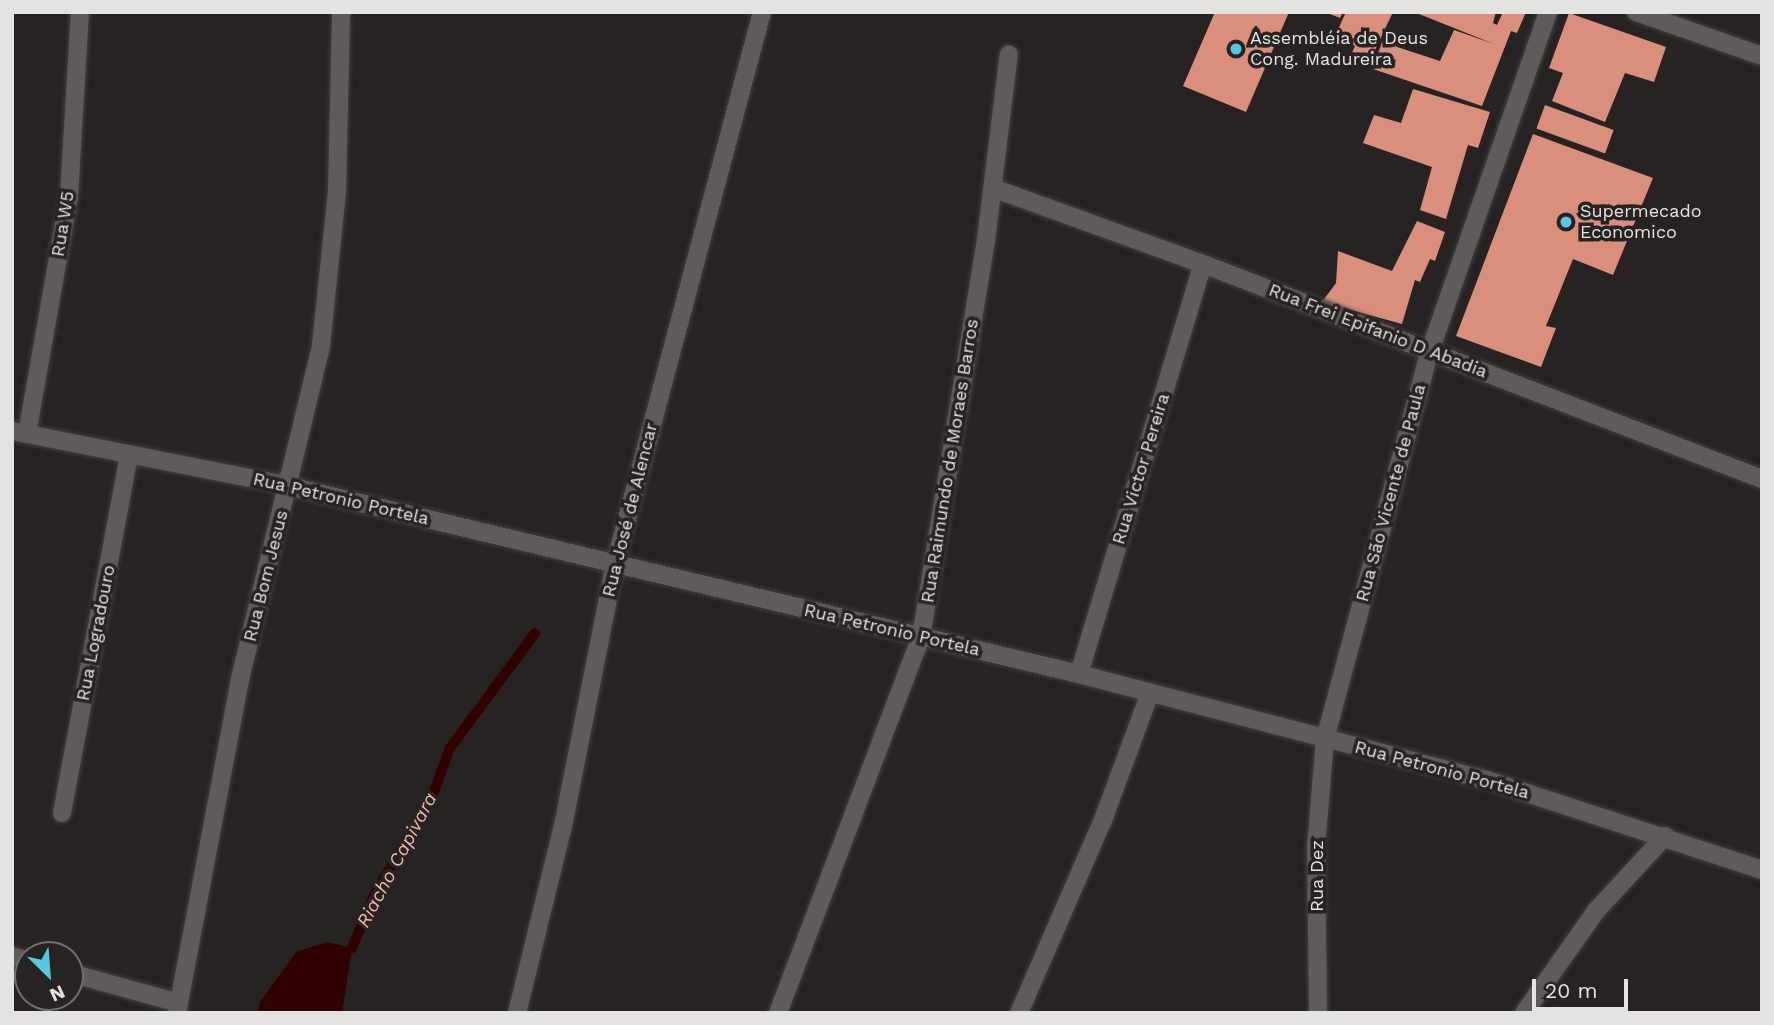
<!DOCTYPE html>
<meta charset="utf-8">
<style>
body{margin:0}
#map{position:relative;width:1774px;height:1025px;overflow:hidden;background:#262322;font-family:"Work Sans",sans-serif}
div>[style]{position:absolute}
.water>*{inset:0;background:#300200}
.stream>*{height:10px;margin:-5px;padding:0 5px;transform-origin:5px;border-radius:5px;background:#300200}
.building>*{inset:0;background:#da8f7d;transform-origin:0 0}
.roads{filter:drop-shadow(0 0 2px #423f3f) drop-shadow(0 0 2px #423f3f)}
.service>*{height:18px;margin:-9px;padding:0 9px;transform-origin:9px;border-radius:9px;background:#5f5b5a}
.minor>*{height:18px;margin:-9px;padding:0 9px;transform-origin:9px;border-radius:9px;background:#5f5b5a}
.dots>*{width:19px;height:19px;translate:-50% -50%;box-sizing:border-box;border:4px solid #262322;border-radius:50%}
span{translate:-50% -50%;white-space:nowrap;text-align:center;line-height:1.15;-webkit-text-stroke:7px #262322;paint-order:stroke}
.poi-label{font-size:18px;color:#e5e2e2}
.left{translate:0 -50%;text-align:left}
.street-label{font-size:18px;color:#e5e2e2}
.water-label{font-size:19px;color:#f4b6a7;font-style:italic}
.frame{position:absolute;inset:0;border:14px solid #e5e2e2;pointer-events:none}
.north{position:absolute;left:14px;top:941px;width:70px;height:70px;box-sizing:border-box;background:#262322;border:2px solid #726f6f;border-radius:50%;rotate:155deg;font-size:19px;font-weight:700;line-height:28px;text-align:center;color:#e5e2e2}
.north::after{content:'';display:block;margin:auto;width:24px;height:32px;background:#56c9e1;clip-path:polygon(50% 0,100% 100%,50% 72%,0 100%)}
.scale{position:absolute;left:1532px;top:979px;width:96px;height:32px;box-sizing:border-box;border:4px solid #e5e2e2;border-top:0;padding-left:9px;font-size:21px;line-height:24px;white-space:nowrap;color:#e5e2e2;-webkit-text-stroke:5px #262322;paint-order:stroke}
</style>
<div id="map">
<div class="water">
<i style="clip-path:polygon(327px 942px,352px 948px,342px 1013px,257px 1013px,260px 1002px,296px 952px)"></i>
</div>
<div class="stream">
<i style="left:352px;top:948px;width:60px;rotate:-67.3deg"></i>
<i style="left:375px;top:893px;width:103px;rotate:-58.5deg"></i>
<i style="left:429px;top:805px;width:61px;rotate:-69.8deg"></i>
<i style="left:450px;top:748px;width:143px;rotate:-53.5deg"></i>
</div>
<div class="building">
<i style="clip-path:polygon(1215px 12px,1289px 12px,1246px 112px,1183px 86px)"></i>
<i style="clip-path:polygon(1325px 12px,1343px 12px,1340px 18px)"></i>
<i style="clip-path:polygon(1346px 12px,1393px 12px,1367px 67px,1349px 59px,1355px 46px,1335px 36px)"></i>
<i style="clip-path:polygon(1414px 12px,1496px 12px,1493px 23px,1497px 25px,1503px 12px,1526px 12px,1517px 33px,1511px 31px,1482px 106px,1373px 69px,1382px 42px,1440px 61px,1454px 30px,1494px 44px)"></i>
<i style="clip-path:polygon(1569px 13px,1666px 47px,1654px 82px,1625px 73px,1605px 122px,1552px 101px,1563px 73px,1549px 68px)"></i>
<i style="clip-path:polygon(1413px 89px,1490px 112px,1478px 148px,1468px 145px,1446px 219px,1420px 210px,1432px 167px,1363px 143px,1374px 115px,1401px 123px)"></i>
<i style="left:1545px;top:105px;width:73px;height:25px;rotate:20deg"></i>
<i style="clip-path:polygon(1533px 134px,1653px 178px,1613px 275px,1573px 259px,1546px 326px,1556px 328px,1541px 367px,1456px 336px)"></i>
<i style="clip-path:polygon(1417px 221px,1445px 232px,1435px 261px,1430px 259px,1420px 282px,1415px 280px,1402px 324px,1322px 302px,1336px 283px,1338px 251px,1392px 271px)"></i>
</div>
<div class="roads">
<div class="service">
<i style="left:62px;top:813px;width:365px;rotate:-79.4deg"></i>
</div>
<div class="minor">
<i style="left:1636px;top:12px;width:133px;rotate:19.2deg"></i>
<i style="left:993px;top:188px;width:223px;rotate:19.9deg"></i>
<i style="left:1203px;top:264px;width:599px;rotate:21.04deg"></i>
<i style="left:12px;top:431px;width:282px;rotate:11.2deg"></i>
<i style="left:289px;top:486px;width:812px;rotate:13.39deg"></i>
<i style="left:1079px;top:674px;width:422px;rotate:14.6deg"></i>
<i style="left:1487px;top:780px;width:289px;rotate:18.1deg"></i>
<i style="left:27px;top:434px;width:242px;rotate:-80deg"></i>
<i style="left:69px;top:196px;width:184px;rotate:-86.6deg"></i>
<i style="left:1079px;top:674px;width:428px;rotate:-73.2deg"></i>
<i style="left:12px;top:956px;width:17px;rotate:17deg"></i>
<i style="left:70px;top:973px;width:113px;rotate:15.4deg"></i>
<i style="left:177px;top:1013px;width:340px;rotate:-79.3deg"></i>
<i style="left:240px;top:679px;width:343px;rotate:-76.3deg"></i>
<i style="left:321px;top:346px;width:155px;rotate:-84.1deg"></i>
<i style="left:337px;top:192px;width:180px;rotate:-88.7deg"></i>
<i style="left:517px;top:1013px;width:193px;rotate:-76.2deg"></i>
<i style="left:563px;top:826px;width:267px;rotate:-78.8deg"></i>
<i style="left:615px;top:564px;width:571px;rotate:-75.09deg"></i>
<i style="left:778px;top:1013px;width:402px;rotate:-69.2deg"></i>
<i style="left:921px;top:637px;width:402px;rotate:-80.7deg"></i>
<i style="left:986px;top:240px;width:187px;rotate:-83deg"></i>
<i style="left:1019px;top:1013px;width:210px;rotate:-66.5deg"></i>
<i style="left:1103px;top:820px;width:135px;rotate:-69.7deg"></i>
<i style="left:1318px;top:1013px;width:165px;rotate:-90.7deg"></i>
<i style="left:1316px;top:848px;width:109px;rotate:-85.3deg"></i>
<i style="left:1325px;top:739px;width:402px;rotate:-74.9deg"></i>
<i style="left:1430px;top:351px;width:359px;rotate:-70.8deg"></i>
<i style="left:1524px;top:1013px;width:125px;rotate:-54.8deg"></i>
<i style="left:1596px;top:911px;width:102px;rotate:-47.4deg"></i>
</div>
</div>
<div class="dots">
<i style="left:1236px;top:49px;background:#56c9e1"></i>
<i style="left:1566px;top:222px;background:#56c9e1"></i>
</div>
<div class="poi-label">
<span class="left" style="left:1250px;top:49px">Assembléia de Deus<br>Cong. Madureira</span>
<span class="left" style="left:1580px;top:222px">Supermecado<br>Economico</span>
</div>
<div class="street-label">
<span style="left:63px;top:224px;rotate:-81deg">Rua W5</span>
<span style="left:1378px;top:331px;rotate:21deg">Rua Frei Epifanio D Abadia</span>
<span style="left:950px;top:461px;rotate:-81deg">Rua Raimundo de Moraes Barros</span>
<span style="left:1141px;top:469px;rotate:-73deg">Rua Victor Pereira</span>
<span style="left:1391px;top:493px;rotate:-75deg">Rua São Vicente de Paula</span>
<span style="left:341px;top:499px;rotate:13deg">Rua Petronio Portela</span>
<span style="left:630px;top:510px;rotate:-76deg">Rua José de Alencar</span>
<span style="left:266px;top:576px;rotate:-76deg">Rua Bom Jesus</span>
<span style="left:892px;top:630px;rotate:13deg">Rua Petronio Portela</span>
<span style="left:96px;top:633px;rotate:-79deg">Rua Logradouro</span>
<span style="left:1442px;top:770px;rotate:15deg">Rua Petronio Portela</span>
<span style="left:1317px;top:876px;rotate:-90deg">Rua Dez</span>
</div>
<div class="water-label">
<span style="left:397px;top:860px;rotate:-62deg">Riacho Capivara</span>
</div>
<div class="frame"></div>
<div class="north">N</div>
<div class="scale">20 m</div>
</div>
